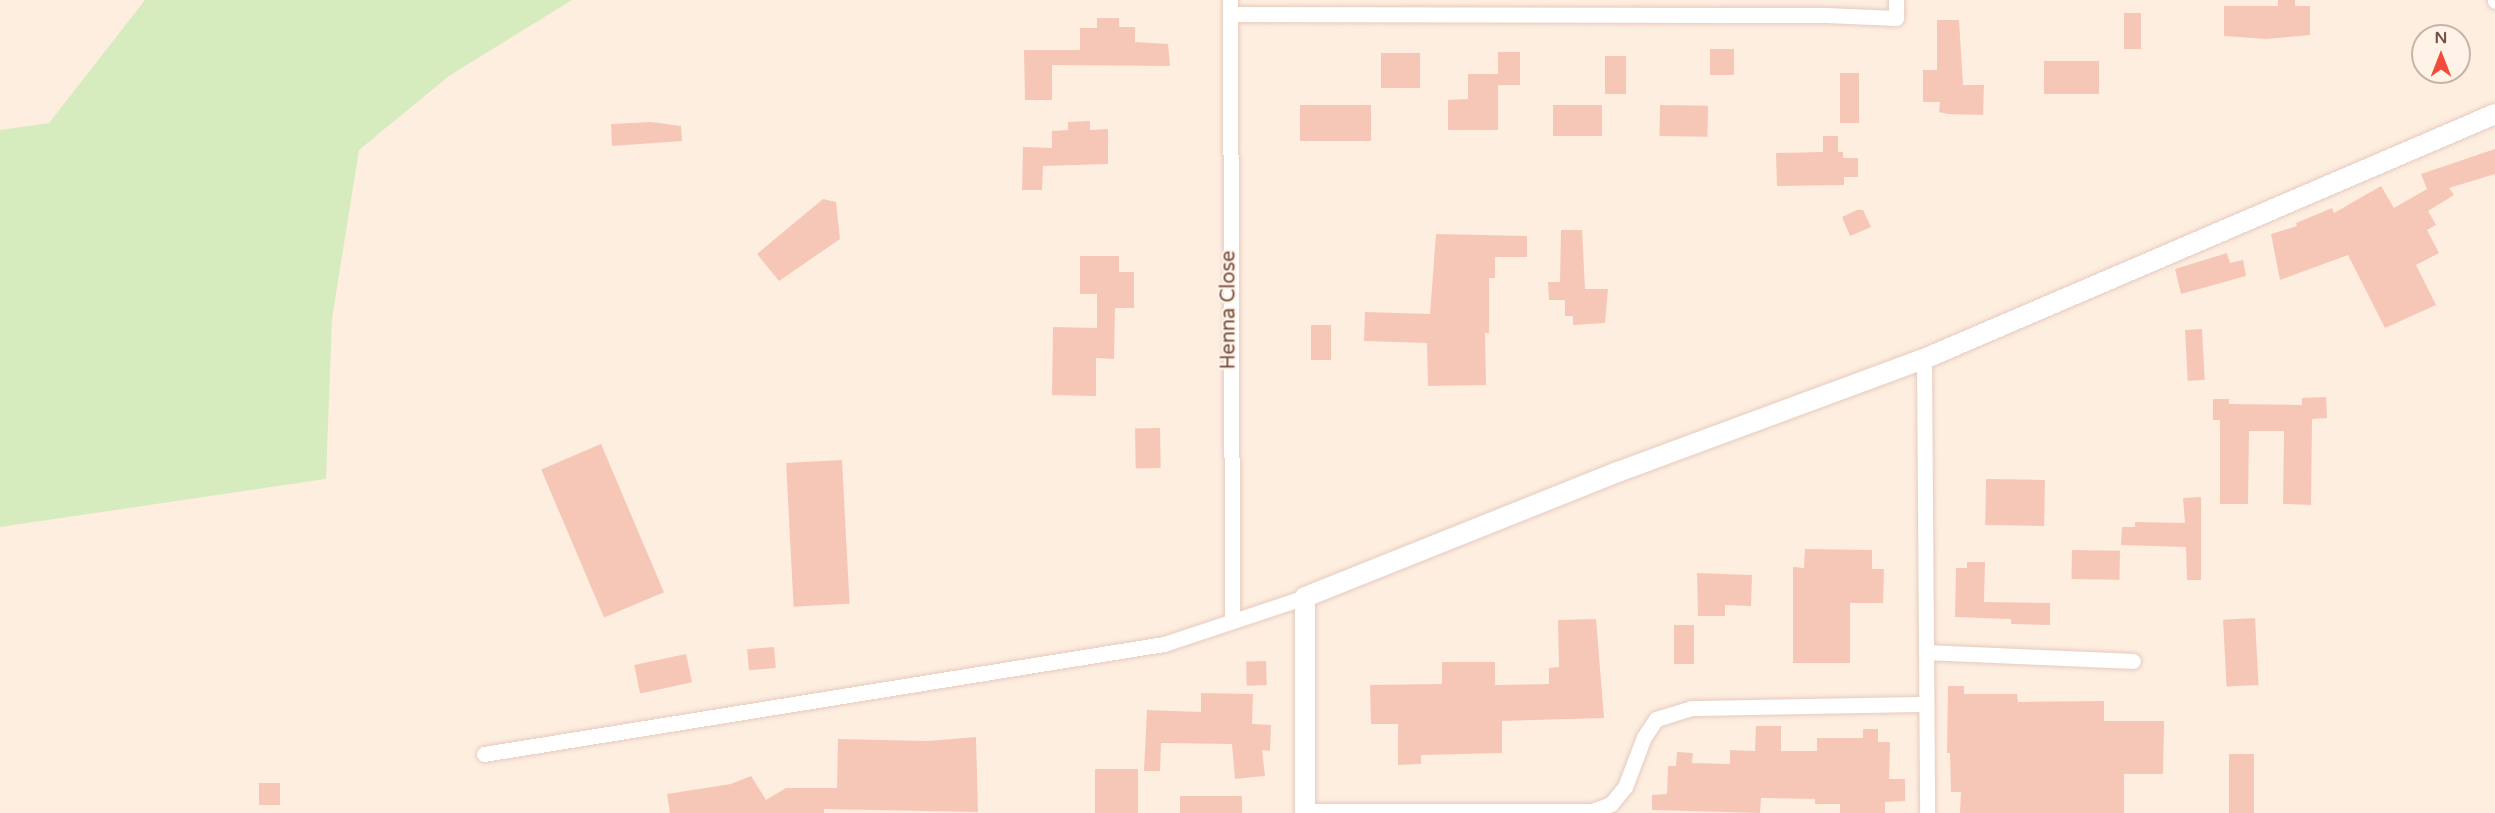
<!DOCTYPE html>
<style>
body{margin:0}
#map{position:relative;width:2495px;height:813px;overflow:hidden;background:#feeee0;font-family:"Varela Round",sans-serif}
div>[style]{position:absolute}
.green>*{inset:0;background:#d7ecbe}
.building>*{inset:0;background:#f6c7b6;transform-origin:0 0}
.roads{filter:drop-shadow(0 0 2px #e5cbbe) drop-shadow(0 0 2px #e5cbbe)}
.minor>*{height:15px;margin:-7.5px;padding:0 7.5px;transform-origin:7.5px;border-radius:7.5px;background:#fff}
.tertiary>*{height:20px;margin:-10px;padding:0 10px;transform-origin:10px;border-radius:10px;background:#fff}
span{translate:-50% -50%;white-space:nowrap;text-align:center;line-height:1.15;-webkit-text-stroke:4.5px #fff3e8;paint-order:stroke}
.street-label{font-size:20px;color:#775045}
.north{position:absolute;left:2411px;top:24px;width:60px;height:60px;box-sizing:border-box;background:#fff3e8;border:2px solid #c9b2a7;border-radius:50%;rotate:0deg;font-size:16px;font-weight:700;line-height:24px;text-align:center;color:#775045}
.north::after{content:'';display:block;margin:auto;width:21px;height:27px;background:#f24b3b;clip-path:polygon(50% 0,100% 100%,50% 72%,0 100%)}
</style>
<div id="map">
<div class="green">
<i style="clip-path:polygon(145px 0,572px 0,449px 76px,359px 150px,332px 319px,326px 479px,0 527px,0 130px,49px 123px)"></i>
</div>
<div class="building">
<i style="clip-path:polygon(2278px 0,2295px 0,2295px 6px,2310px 6px,2310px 35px,2267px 39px,2224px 36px,2224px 6px,2278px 6px)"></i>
<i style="left:2124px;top:13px;width:17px;height:36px"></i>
<i style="clip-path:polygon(1097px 18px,1119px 18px,1119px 27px,1135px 27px,1135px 42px,1168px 44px,1170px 66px,1052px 65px,1052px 100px,1025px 100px,1024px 50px,1080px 50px,1080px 28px,1097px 28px)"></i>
<i style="clip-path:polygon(1937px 20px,1959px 20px,1963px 85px,1984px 85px,1983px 115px,1948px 114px,1939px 112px,1940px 102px,1923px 102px,1923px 70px,1937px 70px)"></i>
<i style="left:1710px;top:49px;width:24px;height:26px"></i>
<i style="left:1498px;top:52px;width:22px;height:33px"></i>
<i style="left:1381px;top:53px;width:39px;height:35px"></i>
<i style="left:1605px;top:56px;width:21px;height:38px"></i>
<i style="left:2044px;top:61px;width:55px;height:33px"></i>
<i style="left:1840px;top:73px;width:19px;height:50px"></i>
<i style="clip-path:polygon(1468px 74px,1498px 74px,1498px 130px,1448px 130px,1448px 100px,1468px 99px)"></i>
<i style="left:1371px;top:105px;width:36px;height:71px;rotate:90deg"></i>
<i style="left:1553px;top:105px;width:49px;height:31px"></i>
<i style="left:1660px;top:105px;width:48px;height:31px;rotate:1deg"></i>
<i style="clip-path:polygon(1090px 121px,1090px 130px,1108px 129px,1108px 164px,1043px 166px,1042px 190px,1022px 190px,1023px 147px,1052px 148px,1052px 131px,1068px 130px,1068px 122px)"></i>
<i style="clip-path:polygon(651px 122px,681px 126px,682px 141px,612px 146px,611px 124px)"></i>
<i style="clip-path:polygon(1823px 136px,1838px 136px,1838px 152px,1843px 152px,1843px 158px,1858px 158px,1858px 177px,1844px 177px,1844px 185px,1777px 186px,1776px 153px,1823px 152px)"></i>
<i style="clip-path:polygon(2495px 149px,2495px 174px,2449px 188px,2454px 195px,2428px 211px,2436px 225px,2427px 230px,2439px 253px,2416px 265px,2436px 305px,2385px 328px,2348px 255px,2280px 280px,2271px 234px,2297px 226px,2296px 223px,2332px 208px,2334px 213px,2381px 186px,2394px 208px,2427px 189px,2421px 174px)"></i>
<i style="clip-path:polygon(823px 199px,836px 202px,840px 239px,779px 281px,757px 254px)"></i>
<i style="clip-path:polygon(1857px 210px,1863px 210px,1871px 227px,1850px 236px,1842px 217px)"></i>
<i style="clip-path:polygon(1561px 230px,1582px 230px,1585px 289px,1608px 289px,1605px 323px,1573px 325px,1573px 316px,1565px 316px,1565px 300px,1549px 300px,1548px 282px,1560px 282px)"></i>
<i style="clip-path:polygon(1436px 234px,1527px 236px,1527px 257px,1495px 257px,1495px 278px,1489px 278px,1489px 333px,1485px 333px,1486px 385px,1428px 386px,1427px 343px,1364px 341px,1365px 312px,1430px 314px)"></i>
<i style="clip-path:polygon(2227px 253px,2230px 263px,2243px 260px,2246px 276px,2181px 294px,2175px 269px)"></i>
<i style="clip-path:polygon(1080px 256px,1119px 256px,1119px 272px,1134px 272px,1134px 308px,1115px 308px,1114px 359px,1096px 358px,1096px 396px,1052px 395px,1053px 327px,1097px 328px,1097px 294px,1080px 294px)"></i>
<i style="left:1311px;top:325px;width:20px;height:35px"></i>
<i style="left:2202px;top:329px;width:51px;height:17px;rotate:87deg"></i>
<i style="clip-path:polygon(2326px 397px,2327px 418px,2312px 419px,2311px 505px,2283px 504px,2284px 431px,2249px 431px,2248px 504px,2220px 504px,2220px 420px,2213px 420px,2213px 399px,2229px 399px,2229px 404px,2302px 405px,2302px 398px)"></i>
<i style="left:1160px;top:428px;width:40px;height:25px;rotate:89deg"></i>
<i style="left:601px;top:444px;width:161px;height:65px;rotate:67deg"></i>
<i style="left:842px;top:460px;width:144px;height:56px;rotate:87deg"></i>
<i style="left:1986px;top:479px;width:59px;height:46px;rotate:1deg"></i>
<i style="clip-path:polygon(2201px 497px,2201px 580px,2187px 580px,2186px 547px,2121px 545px,2122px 527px,2135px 527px,2135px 522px,2185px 523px,2183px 498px)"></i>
<i style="clip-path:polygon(1805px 549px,1872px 550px,1872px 569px,1884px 569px,1883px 603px,1850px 603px,1850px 663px,1793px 663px,1793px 567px,1804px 568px)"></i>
<i style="left:2072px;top:550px;width:48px;height:29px;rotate:1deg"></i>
<i style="clip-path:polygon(1967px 562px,1985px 562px,1984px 602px,2050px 603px,2050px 625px,2011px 624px,2011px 619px,1955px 617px,1956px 568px,1967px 568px)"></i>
<i style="clip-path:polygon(1697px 573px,1752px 575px,1751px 606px,1725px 605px,1725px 616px,1698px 616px)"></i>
<i style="left:2255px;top:618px;width:67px;height:32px;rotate:87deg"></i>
<i style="clip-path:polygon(1596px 619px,1604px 718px,1502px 721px,1502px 753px,1421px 755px,1421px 764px,1398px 765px,1398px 724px,1371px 724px,1370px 685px,1442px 684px,1442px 662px,1495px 662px,1495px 685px,1549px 684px,1549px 668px,1559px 667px,1558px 620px)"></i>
<i style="left:1674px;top:625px;width:20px;height:39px"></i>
<i style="left:774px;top:647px;width:21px;height:27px;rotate:85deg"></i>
<i style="left:686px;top:654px;width:29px;height:53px;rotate:78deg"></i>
<i style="left:1266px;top:661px;width:24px;height:20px;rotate:88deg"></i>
<i style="clip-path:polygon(1948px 686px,1964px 686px,1964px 694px,2017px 694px,2018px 702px,2104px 701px,2104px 721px,2164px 721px,2163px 774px,2124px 774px,2124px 813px,1960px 813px,1961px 792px,1951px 792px,1950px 753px,1947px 753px)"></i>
<i style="clip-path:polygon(1201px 693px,1253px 694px,1252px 724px,1271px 725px,1270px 751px,1262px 750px,1265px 776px,1235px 779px,1232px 744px,1161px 743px,1160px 771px,1144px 771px,1147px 710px,1201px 712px)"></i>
<i style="clip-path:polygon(1756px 726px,1781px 726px,1781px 751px,1817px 751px,1817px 738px,1863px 738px,1863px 729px,1878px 729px,1878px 742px,1890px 742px,1889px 779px,1905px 779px,1905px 801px,1885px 802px,1885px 813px,1840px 813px,1840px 804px,1815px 804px,1815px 799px,1761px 798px,1760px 813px,1652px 810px,1652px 795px,1667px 794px,1668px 766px,1676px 766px,1677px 752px,1693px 753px,1692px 763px,1730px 764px,1730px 750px,1755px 751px)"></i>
<i style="clip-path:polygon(976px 737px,978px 812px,824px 809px,824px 813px,670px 813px,667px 794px,731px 784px,751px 776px,766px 800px,786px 788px,837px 788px,838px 739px,928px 741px)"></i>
<i style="left:2229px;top:754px;width:25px;height:59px"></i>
<i style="left:1095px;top:769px;width:43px;height:44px"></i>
<i style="left:259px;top:783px;width:21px;height:22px"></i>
<i style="left:1180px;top:796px;width:62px;height:17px"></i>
</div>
<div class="roads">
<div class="minor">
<i style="left:1230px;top:0;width:619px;rotate:89.81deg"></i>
<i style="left:2495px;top:0;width:1px;rotate:90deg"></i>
<i style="left:1230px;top:14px;width:596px;rotate:0.1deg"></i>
<i style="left:1826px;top:15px;width:70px;rotate:2.5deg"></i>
<i style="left:1896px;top:18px;width:18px;rotate:-90deg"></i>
<i style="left:1924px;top:359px;width:454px;rotate:89.6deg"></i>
<i style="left:1926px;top:652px;width:207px;rotate:2.5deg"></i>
<i style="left:484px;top:754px;width:689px;rotate:-9.19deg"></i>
<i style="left:1164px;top:644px;width:149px;rotate:-18.4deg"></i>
<i style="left:1305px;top:811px;width:287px"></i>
<i style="left:1592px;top:811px;width:20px;rotate:-20deg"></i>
<i style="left:1611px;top:804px;width:22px;rotate:-51deg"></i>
<i style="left:1625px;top:787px;width:53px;rotate:-69.2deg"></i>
<i style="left:1644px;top:737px;width:22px;rotate:-56deg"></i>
<i style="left:1656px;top:719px;width:37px;rotate:-17deg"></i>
<i style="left:1691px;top:708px;width:234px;rotate:-1deg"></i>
</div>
<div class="tertiary">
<i style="left:1305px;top:813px;width:216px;rotate:-90deg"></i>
<i style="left:1305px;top:597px;width:337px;rotate:-21.8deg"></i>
<i style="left:1618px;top:472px;width:326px;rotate:-20.3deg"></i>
<i style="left:1924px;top:359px;width:621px;rotate:-23.22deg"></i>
</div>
</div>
<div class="street-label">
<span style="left:1229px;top:310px;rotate:-90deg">Henna Close</span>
</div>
<div class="north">N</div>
</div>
